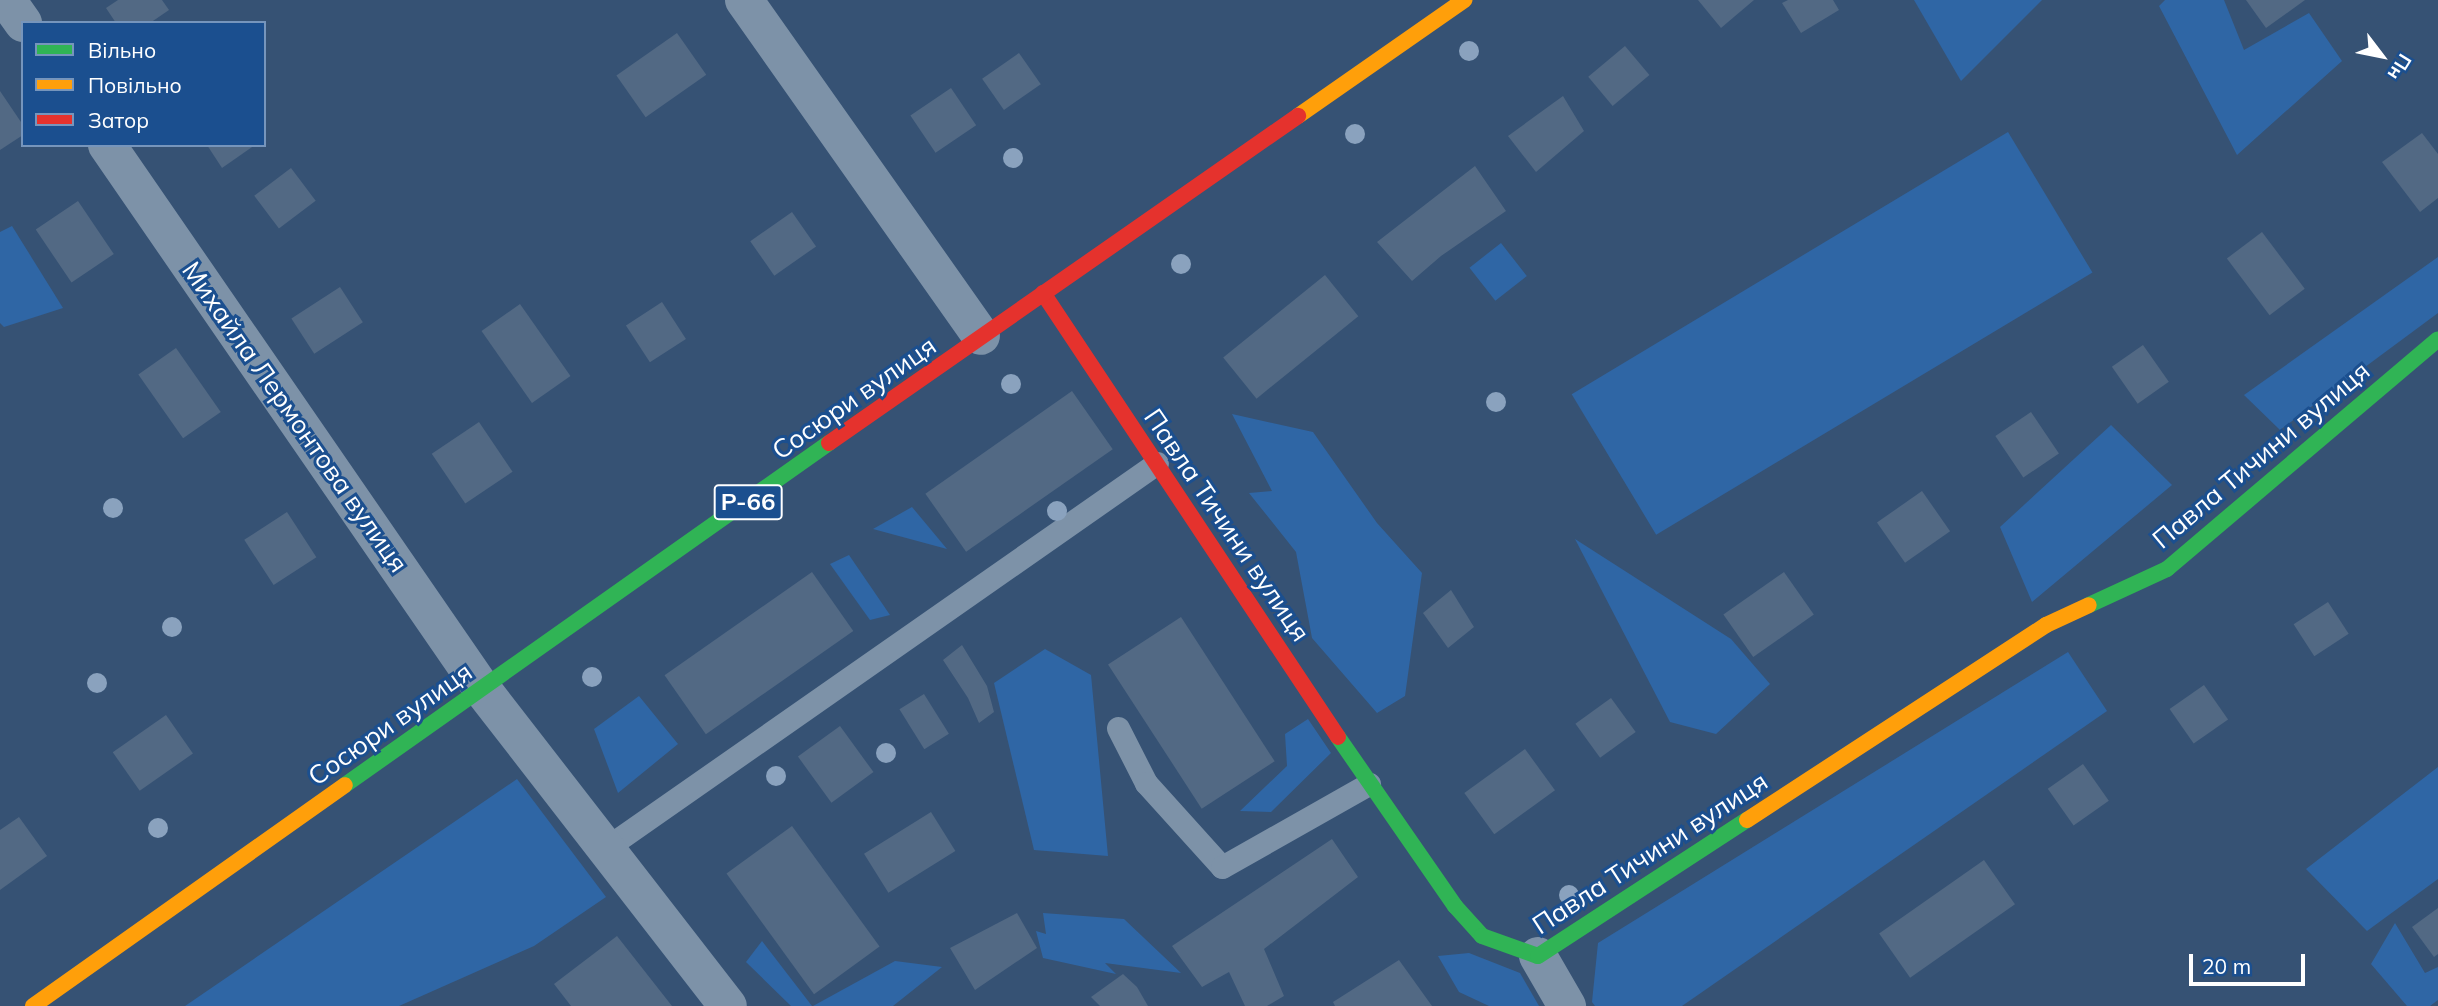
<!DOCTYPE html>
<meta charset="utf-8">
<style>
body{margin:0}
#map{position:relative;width:2438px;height:1006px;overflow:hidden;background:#365274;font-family:Mulish,sans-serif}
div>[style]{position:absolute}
.green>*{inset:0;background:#2f66a5;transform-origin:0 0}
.building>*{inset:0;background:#526984;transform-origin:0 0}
.lane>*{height:23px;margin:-11.5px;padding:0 11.5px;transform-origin:11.5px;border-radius:11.5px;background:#7d92a8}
.street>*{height:38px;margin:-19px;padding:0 19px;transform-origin:19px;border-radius:19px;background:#7d92a8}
.fast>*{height:16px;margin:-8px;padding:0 8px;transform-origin:8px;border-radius:8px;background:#30b455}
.slow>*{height:16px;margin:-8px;padding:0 8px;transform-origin:8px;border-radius:8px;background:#ff9f0a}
.jam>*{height:16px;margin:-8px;padding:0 8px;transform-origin:8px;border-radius:8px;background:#e5322d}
.trees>*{width:20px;height:20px;margin:-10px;border-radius:50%;background:#8aa2be}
span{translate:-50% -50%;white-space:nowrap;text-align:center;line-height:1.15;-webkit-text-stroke:6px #1b4f8f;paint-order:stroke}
.shield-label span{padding:2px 5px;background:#1b4f8f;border:2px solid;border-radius:5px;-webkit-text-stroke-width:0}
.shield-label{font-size:24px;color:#fff;font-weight:700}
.street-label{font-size:26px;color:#fff}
.legend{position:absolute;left:21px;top:21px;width:245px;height:126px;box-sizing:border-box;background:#1b4f8f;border:2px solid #7695bc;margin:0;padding:9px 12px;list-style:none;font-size:21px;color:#fff}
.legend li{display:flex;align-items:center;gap:14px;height:35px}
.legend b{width:35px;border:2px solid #7695bc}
.north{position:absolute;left:2347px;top:21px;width:70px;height:70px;-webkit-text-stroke:5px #1b4f8f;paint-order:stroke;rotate:122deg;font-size:19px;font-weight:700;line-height:28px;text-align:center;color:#fff}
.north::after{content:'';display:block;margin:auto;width:24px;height:32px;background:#fff;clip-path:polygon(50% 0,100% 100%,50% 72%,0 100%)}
.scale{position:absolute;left:2189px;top:954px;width:116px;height:32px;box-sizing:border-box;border:4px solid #fff;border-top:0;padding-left:9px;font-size:21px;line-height:24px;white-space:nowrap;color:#fff;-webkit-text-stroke:5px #1b4f8f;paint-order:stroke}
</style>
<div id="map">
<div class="green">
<i style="clip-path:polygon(1914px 0,2042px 0,1961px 81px)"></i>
<i style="clip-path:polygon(2165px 0,2224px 0,2244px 50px,2309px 13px,2342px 61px,2237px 155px,2159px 6px)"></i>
<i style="left:2008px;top:132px;width:164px;height:509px;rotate:59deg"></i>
<i style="clip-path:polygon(12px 226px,63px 308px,4px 327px,0 323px,0 232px)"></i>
<i style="left:1501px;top:243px;width:42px;height:40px;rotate:52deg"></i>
<i style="clip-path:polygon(2438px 257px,2438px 313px,2280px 430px,2244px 395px)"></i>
<i style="clip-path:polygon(1232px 414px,1313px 432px,1377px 523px,1422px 573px,1405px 696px,1377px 713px,1312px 638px,1296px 552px,1249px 493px,1272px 491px)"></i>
<i style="clip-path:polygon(2111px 425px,2172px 485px,2032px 602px,2000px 527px)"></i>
<i style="clip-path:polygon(912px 507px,947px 549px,873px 529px)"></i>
<i style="clip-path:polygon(1575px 539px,1731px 639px,1770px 684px,1716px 734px,1670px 722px)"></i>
<i style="clip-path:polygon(849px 555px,890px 615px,870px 620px,830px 564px)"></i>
<i style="clip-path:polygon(1045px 649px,1091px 675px,1108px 856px,1034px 850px,994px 683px)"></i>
<i style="clip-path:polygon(2068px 652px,2107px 711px,1682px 1006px,1595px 1006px,1592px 1002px,1598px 943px)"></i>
<i style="clip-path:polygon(639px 696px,678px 744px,618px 793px,594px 729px)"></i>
<i style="clip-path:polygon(1308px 719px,1331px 753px,1271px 812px,1240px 811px,1287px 766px,1285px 734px)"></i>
<i style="clip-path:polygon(2438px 767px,2438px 879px,2367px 931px,2306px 869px)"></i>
<i style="clip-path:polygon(517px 779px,606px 897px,534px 946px,399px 1006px,185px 1006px)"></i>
<i style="clip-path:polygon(1043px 913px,1124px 919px,1181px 973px,1105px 963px,1116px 974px,1043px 958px,1036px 931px,1046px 934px)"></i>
<i style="clip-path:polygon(2395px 923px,2425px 973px,2438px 967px,2438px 1000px,2430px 1006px,2407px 1006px,2371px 964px)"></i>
<i style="clip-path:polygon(762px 941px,812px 1006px,791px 1006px,746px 962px)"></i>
<i style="clip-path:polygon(1469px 953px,1520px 973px,1539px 1006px,1489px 1006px,1459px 992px,1438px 956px)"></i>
<i style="clip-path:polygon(895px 961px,942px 967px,893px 1006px,813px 1006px)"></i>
</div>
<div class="building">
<i style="clip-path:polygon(118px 0,162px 0,169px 10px,150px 23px,116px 23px,106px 8px)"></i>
<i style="clip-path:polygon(1698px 0,1754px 0,1721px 28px)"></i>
<i style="clip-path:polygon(1788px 0,1833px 0,1839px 10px,1801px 33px,1782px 3px)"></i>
<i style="clip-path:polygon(2246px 0,2305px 0,2266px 28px)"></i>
<i style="left:677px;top:33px;width:51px;height:74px;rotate:55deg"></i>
<i style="left:1625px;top:46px;width:38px;height:48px;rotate:50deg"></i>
<i style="left:1019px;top:53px;width:38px;height:45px;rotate:55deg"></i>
<i style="left:951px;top:88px;width:45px;height:49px;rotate:56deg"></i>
<i style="clip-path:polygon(0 91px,23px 125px,23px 135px,0 150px)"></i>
<i style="clip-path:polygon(1563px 96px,1584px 131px,1536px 172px,1508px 136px)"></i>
<i style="clip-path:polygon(2422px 133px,2438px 154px,2438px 198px,2420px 212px,2382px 162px)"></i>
<i style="clip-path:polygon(207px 145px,255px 145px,222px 168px)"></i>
<i style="clip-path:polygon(1475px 166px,1506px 211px,1441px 256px,1412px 281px,1377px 242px)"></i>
<i style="left:291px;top:168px;width:41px;height:46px;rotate:53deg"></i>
<i style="left:78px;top:201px;width:64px;height:51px;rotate:56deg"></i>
<i style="left:792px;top:212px;width:42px;height:51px;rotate:55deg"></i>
<i style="left:2262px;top:232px;width:71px;height:44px;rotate:53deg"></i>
<i style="left:1325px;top:275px;width:53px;height:131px;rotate:51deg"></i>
<i style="left:340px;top:287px;width:42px;height:58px;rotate:57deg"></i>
<i style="left:662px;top:302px;width:44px;height:43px;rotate:57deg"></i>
<i style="left:520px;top:304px;width:88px;height:47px;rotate:55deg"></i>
<i style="left:2143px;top:345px;width:45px;height:38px;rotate:55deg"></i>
<i style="left:176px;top:348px;width:78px;height:46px;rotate:55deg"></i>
<i style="left:1072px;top:391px;width:71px;height:179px;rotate:55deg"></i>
<i style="left:2031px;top:412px;width:50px;height:43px;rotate:56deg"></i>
<i style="left:479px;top:422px;width:60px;height:57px;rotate:56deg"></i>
<i style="left:1922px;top:491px;width:49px;height:55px;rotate:55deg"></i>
<i style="left:287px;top:512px;width:54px;height:51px;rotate:57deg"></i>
<i style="left:812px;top:572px;width:72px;height:180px;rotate:55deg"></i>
<i style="left:1784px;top:572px;width:52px;height:74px;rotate:55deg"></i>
<i style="clip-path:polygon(1451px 590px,1474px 627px,1448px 648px,1423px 613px)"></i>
<i style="left:2328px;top:602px;width:38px;height:41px;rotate:57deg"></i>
<i style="left:1181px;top:617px;width:172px;height:87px;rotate:57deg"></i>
<i style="clip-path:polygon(962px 645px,987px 686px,994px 712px,979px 723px,968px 698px,943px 660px)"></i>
<i style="left:2204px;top:685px;width:42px;height:42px;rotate:55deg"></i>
<i style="left:924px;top:694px;width:47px;height:29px;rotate:58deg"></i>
<i style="left:1611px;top:698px;width:42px;height:44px;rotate:54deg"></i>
<i style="left:166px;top:715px;width:47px;height:65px;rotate:55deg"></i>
<i style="left:840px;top:726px;width:57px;height:52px;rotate:54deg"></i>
<i style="left:1525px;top:749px;width:51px;height:75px;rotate:54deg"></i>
<i style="left:2083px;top:764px;width:45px;height:43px;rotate:55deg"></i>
<i style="left:931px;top:812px;width:46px;height:79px;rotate:58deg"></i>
<i style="clip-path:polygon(19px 817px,47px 856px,0 890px,0 830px)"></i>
<i style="left:792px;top:826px;width:149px;height:81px;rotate:54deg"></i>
<i style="clip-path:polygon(1332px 839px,1358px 877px,1264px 949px,1284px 996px,1267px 1006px,1245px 1006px,1229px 972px,1202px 987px,1172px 946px)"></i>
<i style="left:1984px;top:860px;width:54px;height:128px;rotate:55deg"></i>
<i style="clip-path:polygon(2438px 908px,2438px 954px,2434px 957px,2412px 927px)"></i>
<i style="clip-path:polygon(1017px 913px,1037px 948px,975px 990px,950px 948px)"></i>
<i style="clip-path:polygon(617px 936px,672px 1006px,571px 1006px,554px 984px)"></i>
<i style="clip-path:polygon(1399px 960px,1432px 1006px,1335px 1006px,1333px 1002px)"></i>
<i style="clip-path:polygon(1123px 974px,1137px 987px,1148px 1006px,1100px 1006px,1091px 997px)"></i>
</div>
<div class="lane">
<i style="left:1118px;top:728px;width:62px;rotate:63deg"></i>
<i style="left:1146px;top:783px;width:113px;rotate:47.9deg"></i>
<i style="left:1222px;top:867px;width:169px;rotate:-29.5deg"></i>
<i style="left:606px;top:848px;width:672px;rotate:-34.94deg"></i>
</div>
<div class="street">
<i style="left:7px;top:0;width:28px;rotate:55deg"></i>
<i style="left:744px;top:0;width:411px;rotate:54.8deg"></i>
<i style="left:107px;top:145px;width:661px;rotate:55.42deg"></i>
<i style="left:482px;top:689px;width:401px;rotate:52.2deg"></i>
<i style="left:1538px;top:956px;width:58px;rotate:59.9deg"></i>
</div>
<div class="fast">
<i style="left:2089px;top:605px;width:86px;rotate:-24.8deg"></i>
<i style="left:2167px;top:569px;width:355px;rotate:-40.3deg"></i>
<i style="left:1338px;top:737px;width:206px;rotate:55.3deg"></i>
<i style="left:1455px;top:906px;width:40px;rotate:48deg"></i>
<i style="left:1482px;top:936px;width:59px;rotate:19.7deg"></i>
<i style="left:1538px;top:956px;width:249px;rotate:-33.1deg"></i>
<i style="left:345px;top:785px;width:593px;rotate:-35.25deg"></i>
</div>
<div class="slow">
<i style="left:1298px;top:116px;width:203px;rotate:-34.9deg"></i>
<i style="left:1747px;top:820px;width:357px;rotate:-33.1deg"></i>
<i style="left:2046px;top:625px;width:47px;rotate:-24.9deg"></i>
<i style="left:33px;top:1006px;width:382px;rotate:-35.3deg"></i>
</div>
<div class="jam">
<i style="left:1043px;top:293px;width:533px;rotate:56.4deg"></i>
<i style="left:829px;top:443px;width:572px;rotate:-34.89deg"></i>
</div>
<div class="trees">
<i style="left:1469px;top:51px"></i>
<i style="left:1355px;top:134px"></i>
<i style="left:1013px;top:158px"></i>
<i style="left:1181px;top:264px"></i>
<i style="left:1011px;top:384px"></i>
<i style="left:1496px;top:402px"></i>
<i style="left:113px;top:508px"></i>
<i style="left:1057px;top:511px"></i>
<i style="left:172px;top:627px"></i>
<i style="left:592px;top:677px"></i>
<i style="left:97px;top:683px"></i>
<i style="left:886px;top:753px"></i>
<i style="left:776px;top:776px"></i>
<i style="left:158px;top:828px"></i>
<i style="left:1569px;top:895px"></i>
</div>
<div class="shield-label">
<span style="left:748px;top:502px">Р-66</span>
</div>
<div class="street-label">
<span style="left:854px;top:398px;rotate:-35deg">Сосюри вулиця</span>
<span style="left:295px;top:417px;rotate:55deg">Михайла Лермонтова вулиця</span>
<span style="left:2261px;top:455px;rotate:-40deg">Павла Тичини вулиця</span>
<span style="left:1227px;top:525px;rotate:56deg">Павла Тичини вулиця</span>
<span style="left:390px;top:724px;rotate:-35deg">Сосюри вулиця</span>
<span style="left:1650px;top:853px;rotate:-33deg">Павла Тичини вулиця</span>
</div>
<ul class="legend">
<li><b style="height:9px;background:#30b455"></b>Вільно</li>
<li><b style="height:9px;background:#ff9f0a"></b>Повільно</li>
<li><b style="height:9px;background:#e5322d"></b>Затор</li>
</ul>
<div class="north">Пн</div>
<div class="scale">20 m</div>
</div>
